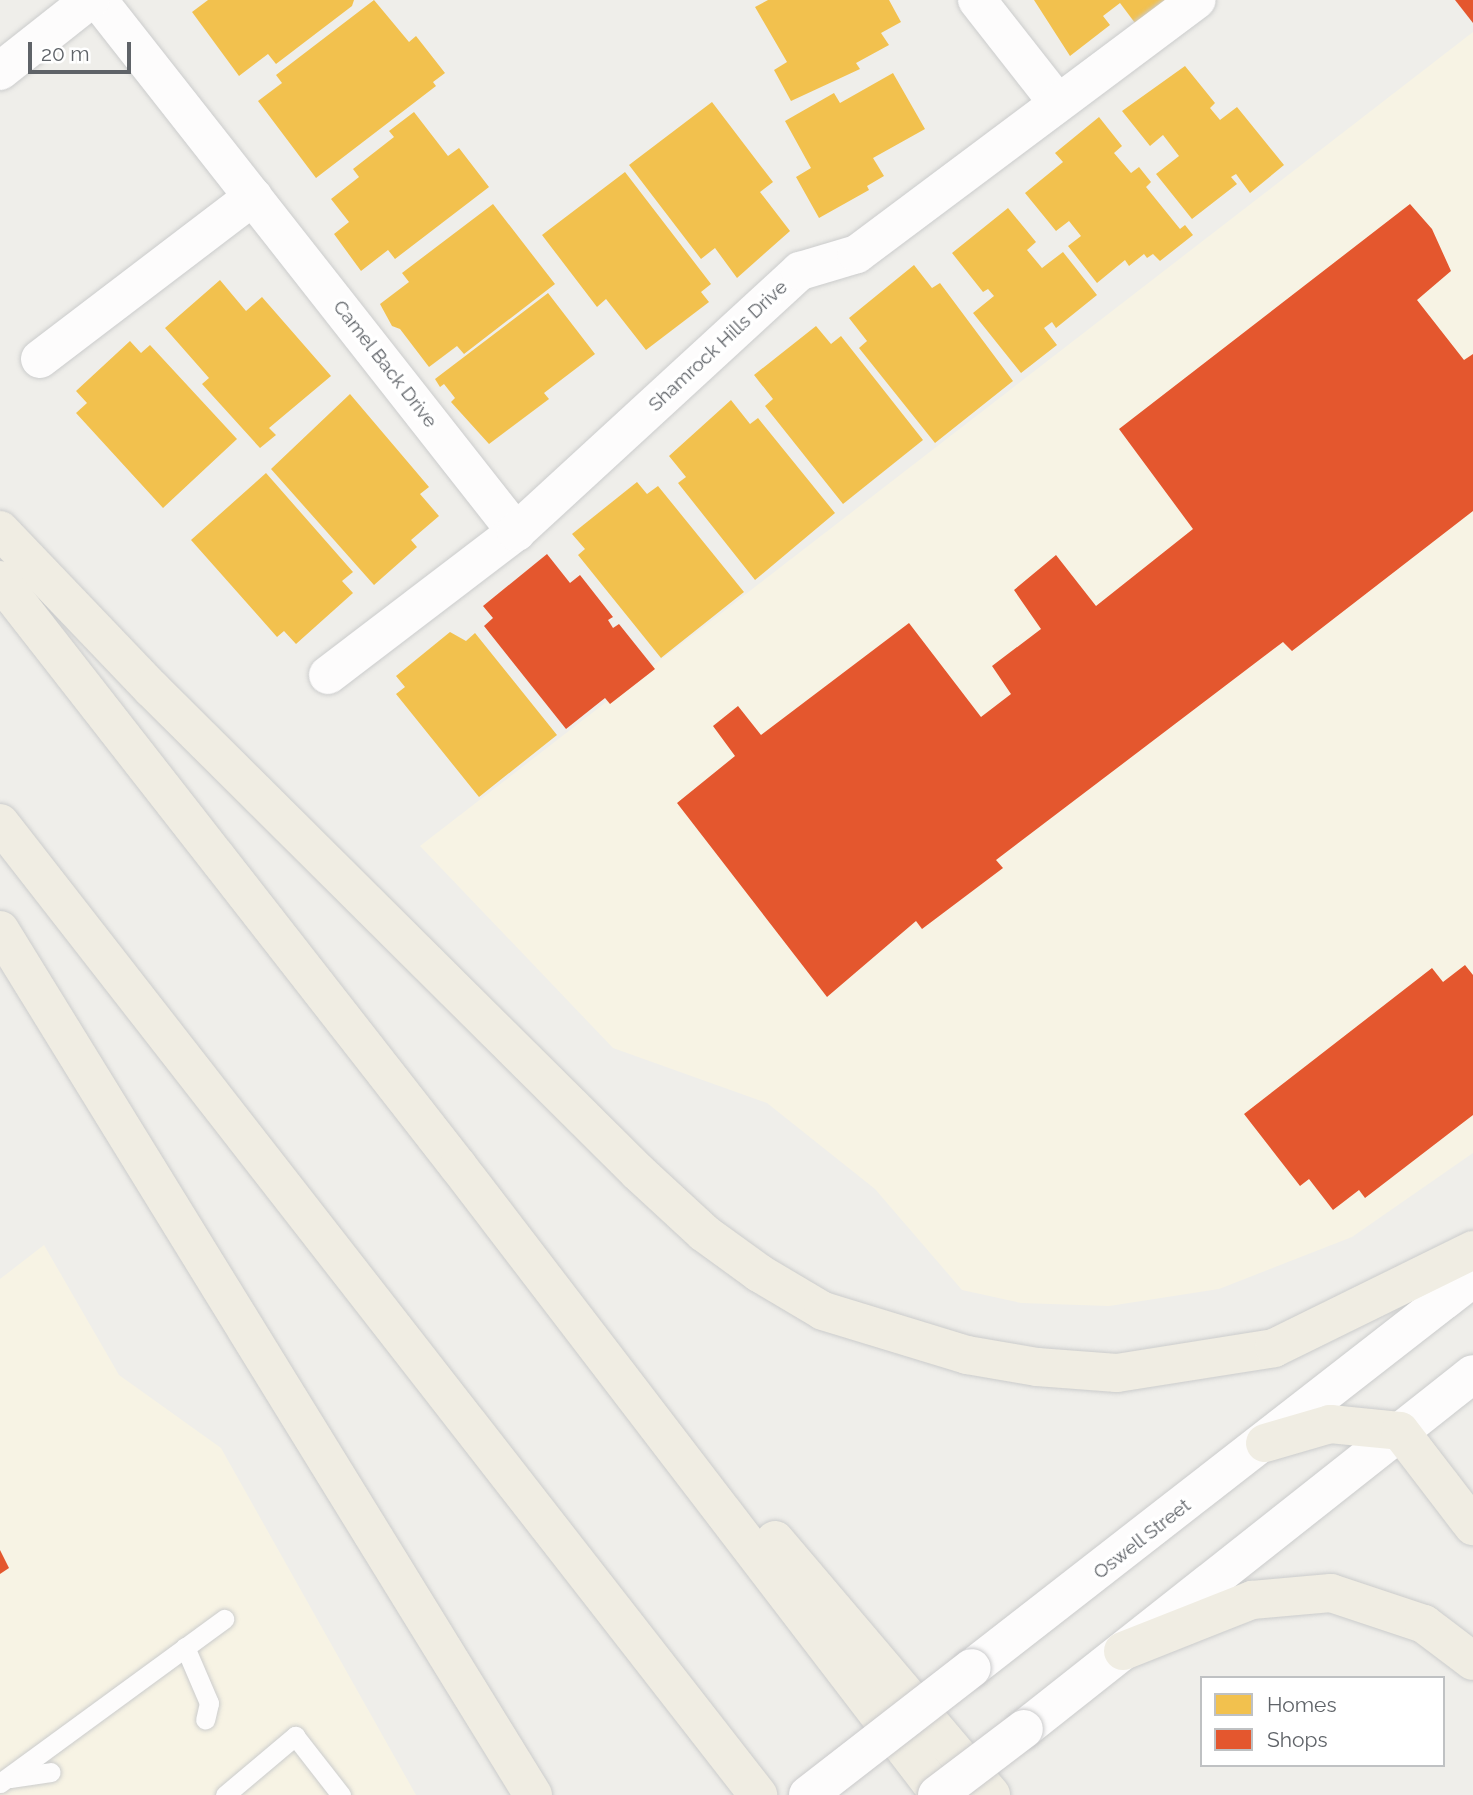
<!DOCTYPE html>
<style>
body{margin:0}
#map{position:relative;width:1473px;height:1795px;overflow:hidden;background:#efeeea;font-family:Raleway,sans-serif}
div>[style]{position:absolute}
.commercial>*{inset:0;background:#f7f3e4}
.homes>*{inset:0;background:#f2c14e}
.shops>*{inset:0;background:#e4572e}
.roads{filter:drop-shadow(0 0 2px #cbcccc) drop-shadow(0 0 2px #cbcccc)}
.lane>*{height:19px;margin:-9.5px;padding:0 9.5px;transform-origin:9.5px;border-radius:9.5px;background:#fdfcfc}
.street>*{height:38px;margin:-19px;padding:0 19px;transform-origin:19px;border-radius:19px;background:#fdfcfc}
.secondary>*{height:38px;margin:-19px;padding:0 19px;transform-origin:19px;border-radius:19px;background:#fdfcfc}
.highway>*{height:38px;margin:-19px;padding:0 19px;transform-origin:19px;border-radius:19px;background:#f0ede3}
.bridges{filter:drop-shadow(0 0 2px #cacacb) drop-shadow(0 0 2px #cacacb)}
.secondary-bridge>*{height:38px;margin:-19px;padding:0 19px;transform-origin:19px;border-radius:19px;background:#fdfcfc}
span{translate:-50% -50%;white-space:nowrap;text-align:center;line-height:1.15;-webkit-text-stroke:7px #fff;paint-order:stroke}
.street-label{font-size:19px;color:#5f6368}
.legend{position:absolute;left:1200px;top:1676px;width:245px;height:91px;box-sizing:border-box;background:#fff;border:2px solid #bfc1c3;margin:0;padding:9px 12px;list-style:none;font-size:21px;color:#5f6368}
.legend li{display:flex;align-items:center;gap:14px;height:35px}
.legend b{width:35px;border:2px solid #bfc1c3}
.scale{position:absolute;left:28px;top:42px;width:103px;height:32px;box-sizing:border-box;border:4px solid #5f6368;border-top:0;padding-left:9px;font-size:21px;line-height:24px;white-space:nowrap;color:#5f6368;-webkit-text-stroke:5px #fff;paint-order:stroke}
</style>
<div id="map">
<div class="commercial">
<i style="clip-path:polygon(1473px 32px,1473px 1153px,1352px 1237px,1219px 1289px,1109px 1306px,1021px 1303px,962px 1290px,875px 1189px,767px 1103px,613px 1048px,420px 846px)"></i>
<i style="clip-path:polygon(44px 1245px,119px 1375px,221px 1448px,416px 1795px,0 1795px,0 1279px)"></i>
</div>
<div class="homes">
<i style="clip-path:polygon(208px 0,354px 0,352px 6px,276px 64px,268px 54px,239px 76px,192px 12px)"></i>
<i style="clip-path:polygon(374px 0,409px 42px,416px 36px,445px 73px,433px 82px,436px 86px,316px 178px,258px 101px,282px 83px,276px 75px)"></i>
<i style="clip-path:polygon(768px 0,889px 0,901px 22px,881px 33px,889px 45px,856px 63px,860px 69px,791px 101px,774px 70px,787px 62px,755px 7px)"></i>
<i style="clip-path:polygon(1034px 0,1174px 0,1138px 27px,1120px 3px,1103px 16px,1110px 25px,1070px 56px)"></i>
<i style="clip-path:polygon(1185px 66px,1215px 103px,1210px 108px,1220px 120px,1237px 107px,1284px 165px,1250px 193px,1236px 174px,1231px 177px,1237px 184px,1192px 219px,1156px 174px,1179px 156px,1163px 135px,1150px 146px,1122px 111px)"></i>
<i style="clip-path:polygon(893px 73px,925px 129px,873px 158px,884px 176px,867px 186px,869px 190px,819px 218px,796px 177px,811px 168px,785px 121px,834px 93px,840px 103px)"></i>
<i style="clip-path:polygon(712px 102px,773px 182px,760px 192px,790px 231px,737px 278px,715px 248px,701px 259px,629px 165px)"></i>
<i style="clip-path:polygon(414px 112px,448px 156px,459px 148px,489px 187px,395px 259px,388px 250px,361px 271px,334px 234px,349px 222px,331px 199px,359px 177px,353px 169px,394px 137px,389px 131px)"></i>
<i style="clip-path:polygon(1099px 117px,1122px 146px,1114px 153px,1131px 173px,1139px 167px,1151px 182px,1146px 187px,1180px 229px,1185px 225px,1193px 235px,1160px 261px,1153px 254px,1147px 258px,1144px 254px,1129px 266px,1125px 260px,1097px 283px,1068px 246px,1081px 236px,1069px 221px,1056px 231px,1025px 193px,1063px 162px,1055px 153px)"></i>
<i style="clip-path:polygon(625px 172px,711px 284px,701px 292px,709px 302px,646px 350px,606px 299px,597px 307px,542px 235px)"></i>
<i style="clip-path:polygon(493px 204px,555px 284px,464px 354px,457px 346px,429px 367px,400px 329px,392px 326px,380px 304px,409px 282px,402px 273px)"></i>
<i style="clip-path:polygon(1008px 208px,1036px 242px,1027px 250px,1042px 268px,1063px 252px,1097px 295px,1056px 328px,1052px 322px,1044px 328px,1057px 345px,1021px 373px,973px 313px,994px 296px,988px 289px,983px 292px,952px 253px)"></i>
<i style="clip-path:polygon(914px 265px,932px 288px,940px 283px,1013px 381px,935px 443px,859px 348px,867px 341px,849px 318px)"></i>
<i style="clip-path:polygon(220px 280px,246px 311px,262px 297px,331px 376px,269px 428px,276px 435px,260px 448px,202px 384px,209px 378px,165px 328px)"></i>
<i style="clip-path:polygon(548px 293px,595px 354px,544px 393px,549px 399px,489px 444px,451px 402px,455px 398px,444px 384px,440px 387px,435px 379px)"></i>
<i style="clip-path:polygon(816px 326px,831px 344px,841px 336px,923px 440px,843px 504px,765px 406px,773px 399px,754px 375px)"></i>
<i style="clip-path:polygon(130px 341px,141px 353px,150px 345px,237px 439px,163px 508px,76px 413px,87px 403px,76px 391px)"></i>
<i style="clip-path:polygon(350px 394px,429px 487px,420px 494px,439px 516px,411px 540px,417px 547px,374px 585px,271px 469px)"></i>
<i style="clip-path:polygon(731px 400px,750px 424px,758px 418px,835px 513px,755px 580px,678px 483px,686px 477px,669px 456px)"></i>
<i style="clip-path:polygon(266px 473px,353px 572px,342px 581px,353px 593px,296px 644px,284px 631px,277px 637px,191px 540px)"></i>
<i style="clip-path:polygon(637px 482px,647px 494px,658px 486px,744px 592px,661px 658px,578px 555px,585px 549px,572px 534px)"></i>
<i style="clip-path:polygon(450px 632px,466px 641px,475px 633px,557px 735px,479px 797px,396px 694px,405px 687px,396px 676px)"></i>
</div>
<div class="shops">
<i style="clip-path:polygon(1455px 0,1473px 0,1473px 23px)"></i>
<i style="clip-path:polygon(1410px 204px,1432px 229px,1451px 271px,1417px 300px,1464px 360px,1473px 354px,1473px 511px,1292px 651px,1283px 642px,996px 860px,1003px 868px,922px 929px,916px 921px,827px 997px,677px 803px,735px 756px,713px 726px,738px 706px,761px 735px,909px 623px,981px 717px,1011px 694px,992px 666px,1041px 629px,1014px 590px,1056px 555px,1096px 606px,1193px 529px,1119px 429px)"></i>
<i style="clip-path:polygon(547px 554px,570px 583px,580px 575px,613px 617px,608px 620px,613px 628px,619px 624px,655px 669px,610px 704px,605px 698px,566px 729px,484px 626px,493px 618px,483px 606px)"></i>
<i style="clip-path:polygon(1465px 965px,1473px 975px,1473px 1115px,1365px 1198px,1359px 1190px,1333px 1210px,1309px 1179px,1300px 1186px,1244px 1114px,1432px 968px,1443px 982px)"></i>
<i style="clip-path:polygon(0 1550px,9px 1568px,0 1574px)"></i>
</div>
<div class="roads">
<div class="lane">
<i style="left:185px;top:1647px;width:61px;rotate:66.8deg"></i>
<i style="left:209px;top:1703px;width:17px;rotate:103deg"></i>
<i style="left:10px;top:1778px;width:41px;rotate:-8.3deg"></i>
<i style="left:0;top:1783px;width:278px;rotate:-36.2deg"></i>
<i style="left:225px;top:1795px;width:92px;rotate:-40.1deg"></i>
<i style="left:295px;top:1736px;width:75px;rotate:52.1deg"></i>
</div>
<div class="street">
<i style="left:98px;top:0;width:677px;rotate:51.84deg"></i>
<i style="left:977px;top:0;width:130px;rotate:51.9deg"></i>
<i style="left:0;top:71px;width:115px;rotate:-38.3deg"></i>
<i style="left:40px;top:359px;width:268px;rotate:-37.3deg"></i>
<i style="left:328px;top:675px;width:236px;rotate:-37.3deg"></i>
<i style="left:516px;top:532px;width:386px;rotate:-42.6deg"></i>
<i style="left:800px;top:271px;width:59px;rotate:-16.6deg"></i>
<i style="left:857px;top:254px;width:424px;rotate:-36.8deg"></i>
</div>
<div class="secondary">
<i style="left:972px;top:1668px;width:635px;rotate:-37.9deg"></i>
<i style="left:1024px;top:1729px;width:572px;rotate:-38.33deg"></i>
</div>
<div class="highway">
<i style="left:0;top:530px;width:219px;rotate:46.3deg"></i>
<i style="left:151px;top:688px;width:687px;rotate:44.82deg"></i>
<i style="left:638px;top:1172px;width:90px;rotate:42.7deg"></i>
<i style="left:704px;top:1233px;width:68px;rotate:36deg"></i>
<i style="left:759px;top:1273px;width:74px;rotate:30.7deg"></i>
<i style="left:823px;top:1311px;width:151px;rotate:17deg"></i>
<i style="left:967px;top:1355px;width:71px;rotate:9.7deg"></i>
<i style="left:1037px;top:1367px;width:80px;rotate:4.3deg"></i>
<i style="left:1117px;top:1373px;width:159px;rotate:-9deg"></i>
<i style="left:1274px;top:1348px;width:222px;rotate:-26.2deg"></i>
<i style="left:0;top:580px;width:744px;rotate:51.99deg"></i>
<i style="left:458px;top:1166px;width:792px;rotate:52.54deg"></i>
<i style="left:0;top:823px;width:1233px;rotate:52.05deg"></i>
<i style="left:0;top:930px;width:1016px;rotate:58.36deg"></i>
<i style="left:1265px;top:1443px;width:68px;rotate:-16.3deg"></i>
<i style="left:1330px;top:1424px;width:70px;rotate:5.7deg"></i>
<i style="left:1400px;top:1431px;width:120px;rotate:52.5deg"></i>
<i style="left:775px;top:1540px;width:334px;rotate:49.7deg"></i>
<i style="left:1123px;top:1651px;width:139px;rotate:-21.6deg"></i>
<i style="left:1252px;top:1600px;width:79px;rotate:-5.1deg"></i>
<i style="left:1331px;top:1593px;width:98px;rotate:18.4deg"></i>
<i style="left:1424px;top:1624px;width:61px;rotate:37.1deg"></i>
</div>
</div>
<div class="bridges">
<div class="secondary-bridge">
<i style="left:808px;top:1795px;width:207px;rotate:-37.8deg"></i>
<i style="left:937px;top:1795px;width:109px;rotate:-37.2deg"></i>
</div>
</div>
<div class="street-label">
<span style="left:718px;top:346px;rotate:-43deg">Shamrock Hills Drive</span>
<span style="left:385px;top:364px;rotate:52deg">Camel Back Drive</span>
<span style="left:1142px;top:1539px;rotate:-38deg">Oswell Street</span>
</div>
<ul class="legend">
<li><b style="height:19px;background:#f2c14e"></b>Homes</li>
<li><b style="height:19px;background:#e4572e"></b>Shops</li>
</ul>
<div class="scale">20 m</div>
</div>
